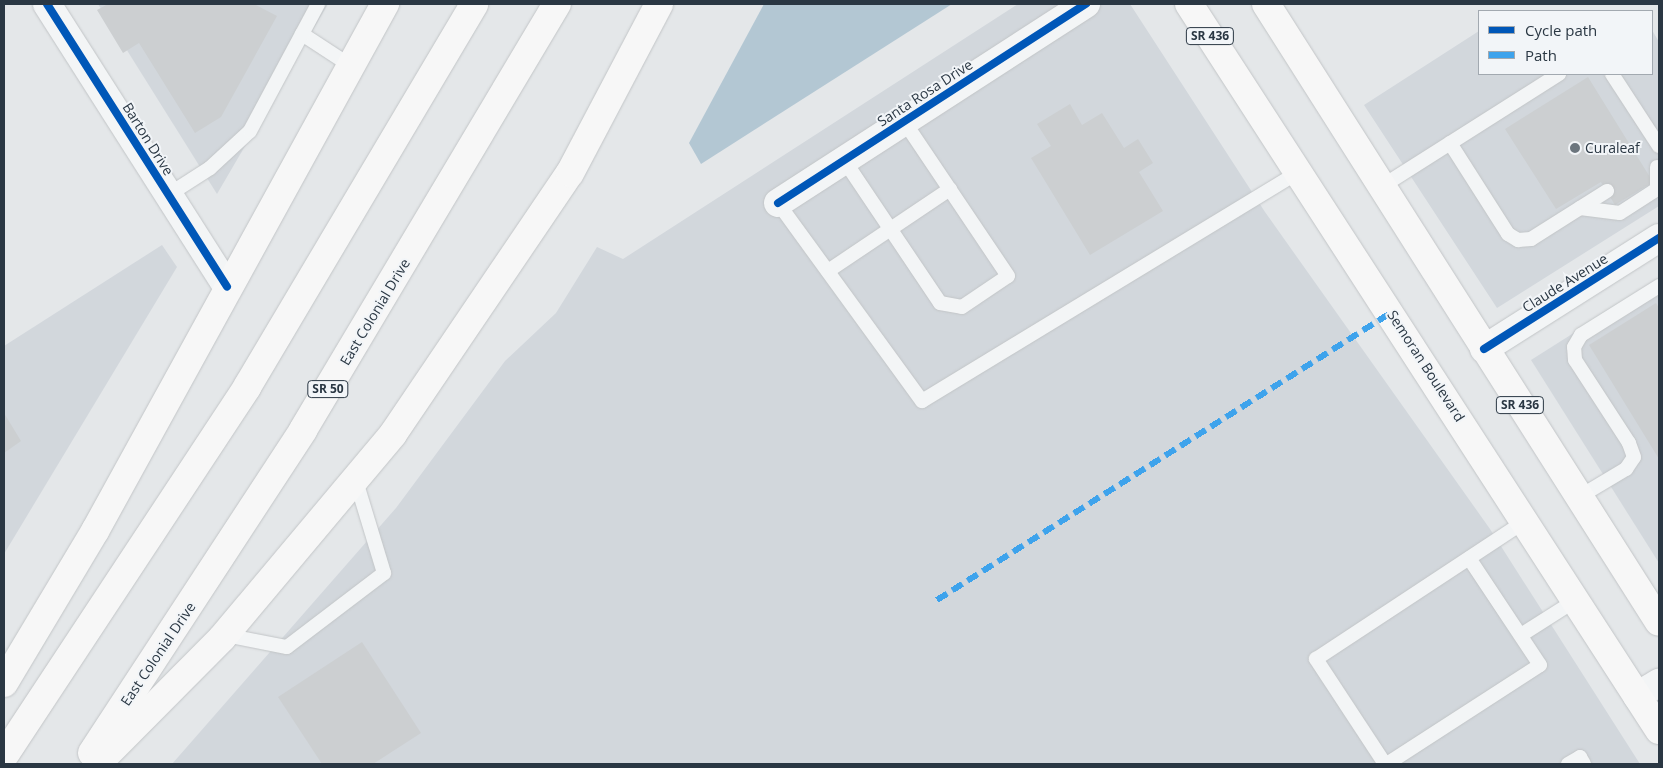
<!DOCTYPE html>
<style>
body{margin:0}
#map{position:relative;width:1663px;height:768px;overflow:hidden;background:#e4e7e9;font-family:"Open Sans",sans-serif}
div>[style]{position:absolute}
.built>*{inset:0;background:#d2d7dc}
.water>*{inset:0;background:#b3c7d3}
.building>*{inset:0;background:#cccfd1}
.roads{filter:drop-shadow(0 0 1px #c2c5c7) drop-shadow(0 0 1px #c2c5c7)}
.service>*{height:14px;margin:-7px;padding:0 7px;transform-origin:7px;border-radius:7px;background:#f3f5f6}
.minor>*{height:28px;margin:-14px;padding:0 14px;transform-origin:14px;border-radius:14px;background:#f3f5f6}
.tertiary>*{height:28px;margin:-14px;padding:0 14px;transform-origin:14px;border-radius:14px;background:#f3f5f6}
.primary>*{height:28px;margin:-14px;padding:0 14px;transform-origin:14px;border-radius:14px;background:#f7f7f7}
.trunk>*{height:28px;margin:-14px;padding:0 14px;transform-origin:14px;border-radius:14px;background:#f7f7f7}
.quiet>*{height:6px;margin-top:-3px;transform-origin:0;background:repeating-linear-gradient(90deg,#3ea3ec 0 12px,transparent 0 18px)}
.cycleway>*{height:8px;margin:-4px;padding:0 4px;transform-origin:4px;border-radius:4px;background:#0057b8}
.dots>*{width:14px;height:14px;translate:-50% -50%;box-sizing:border-box;border:2px solid #f2f5f8;border-radius:50%}
span{translate:-50% -50%;white-space:nowrap;text-align:center;line-height:1.15;-webkit-text-stroke:4px #f2f5f8;paint-order:stroke}
.shield-label span{padding:1px 4px;background:#f2f5f8;border:1px solid;border-radius:4px;-webkit-text-stroke-width:0}
.shield-label{font-size:12px;color:#2a3743;font-weight:700}
.street-label{font-size:14px;color:#2a3743}
.poi-label{font-size:14px;color:#2a3743}
.left{translate:0 -50%;text-align:left}
.frame{position:absolute;inset:0;border:5px solid #2a3743;pointer-events:none}
.legend{position:absolute;left:1478px;top:10px;width:175px;height:65px;box-sizing:border-box;background:#f2f5f8;border:1px solid #a2a9b0;margin:0;padding:6px 9px;list-style:none;font-size:15px;color:#2a3743}
.legend li{display:flex;align-items:center;gap:10px;height:25px}
.legend b{width:25px;border:1px solid #a2a9b0}
</style>
<div id="map">
<div class="built">
<i style="clip-path:polygon(98px 4px,328px 4px,217px 194px)"></i>
<i style="clip-path:polygon(1018px 4px,1130px 4px,1265px 212px,1490px 529px,1640px 764px,172px 764px,396px 508px,505px 361px,556px 313px,597px 247px,623px 259px)"></i>
<i style="clip-path:polygon(1652px 30px,1659px 42px,1659px 206px,1497px 308px,1364px 105px,1479px 31px,1479px 74px,1652px 74px)"></i>
<i style="clip-path:polygon(162px 245px,177px 267px,4px 554px,4px 346px)"></i>
<i style="clip-path:polygon(1659px 279px,1659px 563px,1531px 360px)"></i>
</div>
<div class="water">
<i style="clip-path:polygon(764px 4px,952px 4px,701px 164px,689px 143px)"></i>
</div>
<div class="building">
<i style="clip-path:polygon(108px 4px,254px 4px,277px 16px,221px 117px,195px 133px,139px 43px,123px 53px,97px 10px)"></i>
<i style="clip-path:polygon(1588px 77px,1653px 182px,1615px 205px,1601px 182px,1556px 209px,1505px 129px)"></i>
<i style="clip-path:polygon(1070px 104px,1082px 125px,1102px 113px,1124px 148px,1138px 139px,1153px 163px,1139px 172px,1163px 211px,1090px 255px,1031px 158px,1051px 146px,1037px 124px)"></i>
<i style="clip-path:polygon(1656px 303px,1659px 308px,1659px 459px,1589px 345px)"></i>
<i style="clip-path:polygon(4px 413px,21px 441px,4px 453px)"></i>
<i style="clip-path:polygon(362px 642px,421px 733px,373px 764px,322px 764px,278px 697px)"></i>
</div>
<div class="roads">
<div class="service">
<i style="left:302px;top:34px;width:59px;rotate:33.1deg"></i>
<i style="left:1612px;top:74px;width:86px;rotate:56.9deg"></i>
<i style="left:1450px;top:143px;width:108px;rotate:57.5deg"></i>
<i style="left:1508px;top:234px;width:12px;rotate:31deg"></i>
<i style="left:1518px;top:240px;width:13px;rotate:-4deg"></i>
<i style="left:1531px;top:239px;width:90px;rotate:-32.3deg"></i>
<i style="left:844px;top:160px;width:172px;rotate:56.1deg"></i>
<i style="left:940px;top:303px;width:22px;rotate:10deg"></i>
<i style="left:962px;top:307px;width:55px;rotate:-34deg"></i>
<i style="left:1008px;top:276px;width:187px;rotate:-123.9deg"></i>
<i style="left:1381px;top:187px;width:211px;rotate:-32.4deg"></i>
<i style="left:168px;top:195px;width:50px;rotate:-32.7deg"></i>
<i style="left:210px;top:168px;width:54px;rotate:-42.8deg"></i>
<i style="left:250px;top:131px;width:144px;rotate:-61.8deg"></i>
<i style="left:778px;top:203px;width:245px;rotate:54deg"></i>
<i style="left:922px;top:401px;width:441px;rotate:-31.3deg"></i>
<i style="left:1580px;top:208px;width:40px;rotate:7.1deg"></i>
<i style="left:1620px;top:213px;width:44px;rotate:-33deg"></i>
<i style="left:1657px;top:189px;width:22px;rotate:-90deg"></i>
<i style="left:828px;top:271px;width:147px;rotate:-33.9deg"></i>
<i style="left:1579px;top:497px;width:55px;rotate:-30.8deg"></i>
<i style="left:1626px;top:469px;width:14px;rotate:-56deg"></i>
<i style="left:1634px;top:457px;width:15px;rotate:-110deg"></i>
<i style="left:1629px;top:443px;width:99px;rotate:-123deg"></i>
<i style="left:1575px;top:360px;width:13px;rotate:-94deg"></i>
<i style="left:1574px;top:347px;width:14px;rotate:-60deg"></i>
<i style="left:1581px;top:335px;width:92px;rotate:-32.1deg"></i>
<i style="left:225px;top:635px;width:63px;rotate:11deg"></i>
<i style="left:287px;top:647px;width:122px;rotate:-37.3deg"></i>
<i style="left:384px;top:573px;width:96px;rotate:-106.9deg"></i>
<i style="left:1521px;top:635px;width:65px;rotate:-32.5deg"></i>
<i style="left:1385px;top:764px;width:126px;rotate:-123.3deg"></i>
<i style="left:1316px;top:659px;width:250px;rotate:-33.4deg"></i>
<i style="left:1387px;top:764px;width:182px;rotate:-32.9deg"></i>
<i style="left:1540px;top:665px;width:128px;rotate:-123.6deg"></i>
<i style="left:1568px;top:764px;width:14px;rotate:-30deg"></i>
<i style="left:1580px;top:757px;width:8px;rotate:60deg"></i>
</div>
<div class="minor">
<i style="left:47px;top:4px;width:335px;rotate:57.5deg"></i>
<i style="left:778px;top:203px;width:367px;rotate:-32.9deg"></i>
<i style="left:1484px;top:349px;width:207px;rotate:-32.4deg"></i>
</div>
<div class="tertiary">
<i style="left:1637px;top:696px;width:26px;rotate:-31deg"></i>
</div>
<div class="primary">
<i style="left:1189px;top:4px;width:865px;rotate:57.08deg"></i>
<i style="left:1266px;top:4px;width:732px;rotate:57.55deg"></i>
</div>
<div class="trunk">
<i style="left:4px;top:683px;width:177px;rotate:-59.1deg"></i>
<i style="left:95px;top:531px;width:602px;rotate:-61.18deg"></i>
<i style="left:92px;top:753px;width:386px;rotate:-56.8deg"></i>
<i style="left:303px;top:430px;width:496px;rotate:-59.2deg"></i>
<i style="left:4px;top:756px;width:442px;rotate:-56.6deg"></i>
<i style="left:247px;top:387px;width:445px;rotate:-59.3deg"></i>
<i style="left:97px;top:764px;width:177px;rotate:-45.2deg"></i>
<i style="left:222px;top:638px;width:266px;rotate:-50deg"></i>
<i style="left:393px;top:434px;width:315px;rotate:-55.9deg"></i>
<i style="left:570px;top:173px;width:191px;rotate:-62.2deg"></i>
</div>
</div>
<div class="quiet">
<i style="left:937px;top:600px;width:538px;rotate:-32.33deg"></i>
</div>
<div class="cycleway">
<i style="left:47px;top:4px;width:335px;rotate:57.5deg"></i>
<i style="left:778px;top:203px;width:367px;rotate:-32.9deg"></i>
<i style="left:1484px;top:349px;width:207px;rotate:-32.4deg"></i>
</div>
<div class="dots">
<i style="left:1575px;top:148px;background:#6b757d"></i>
</div>
<div class="shield-label">
<span style="left:1210px;top:36px">SR 436</span>
<span style="left:328px;top:389px">SR 50</span>
<span style="left:1520px;top:405px">SR 436</span>
</div>
<div class="street-label">
<span style="left:925px;top:93px;rotate:-33deg">Santa Rosa Drive</span>
<span style="left:148px;top:139px;rotate:58deg">Barton Drive</span>
<span style="left:1565px;top:283px;rotate:-32deg">Claude Avenue</span>
<span style="left:375px;top:312px;rotate:-59deg">East Colonial Drive</span>
<span style="left:1426px;top:366px;rotate:57deg">Semoran Boulevard</span>
<span style="left:158px;top:654px;rotate:-56deg">East Colonial Drive</span>
</div>
<div class="poi-label">
<span class="left" style="left:1585px;top:148px">Curaleaf</span>
</div>
<div class="frame"></div>
<ul class="legend">
<li><b style="height:6px;background:#0057b8"></b>Cycle path</li>
<li><b style="height:6px;background:#3ea3ec"></b>Path</li>
</ul>
</div>
